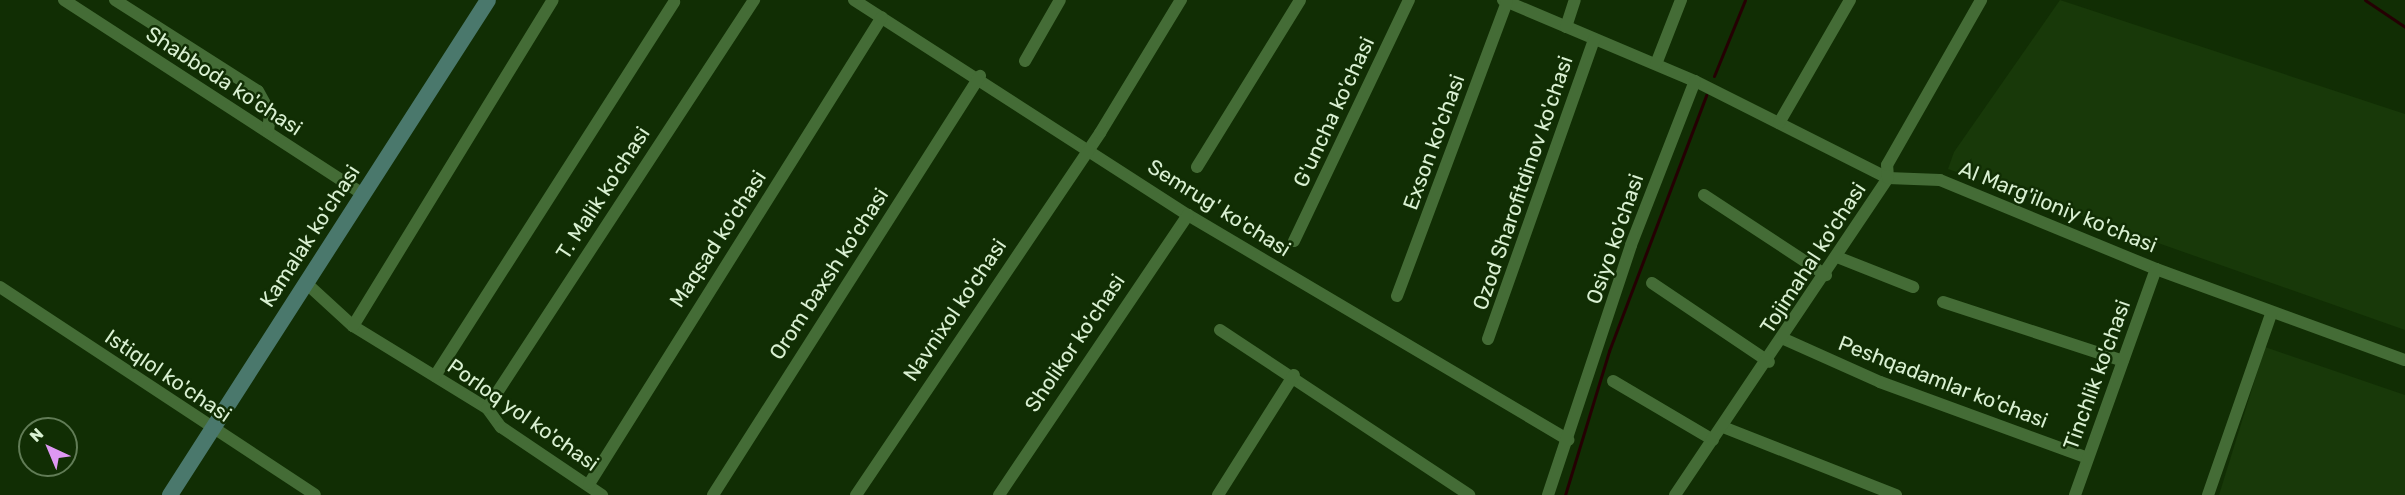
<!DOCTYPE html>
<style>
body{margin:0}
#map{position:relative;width:2405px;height:495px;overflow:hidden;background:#112e04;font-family:Rubik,sans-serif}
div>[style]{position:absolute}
.built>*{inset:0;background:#183909}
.stream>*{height:3px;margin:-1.5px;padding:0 1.5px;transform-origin:1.5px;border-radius:1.5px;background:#250003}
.minor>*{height:12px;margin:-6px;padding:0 6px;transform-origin:6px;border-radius:6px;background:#446c36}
.secondary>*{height:16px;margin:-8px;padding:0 8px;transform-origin:8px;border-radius:8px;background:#4a786c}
span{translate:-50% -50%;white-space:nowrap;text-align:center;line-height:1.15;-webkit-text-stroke:5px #112e04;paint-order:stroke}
.street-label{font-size:21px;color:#d9f0d2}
.north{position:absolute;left:18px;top:417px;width:60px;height:60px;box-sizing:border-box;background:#112e04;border:2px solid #617c56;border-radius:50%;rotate:316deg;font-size:16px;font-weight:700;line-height:24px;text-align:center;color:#d9f0d2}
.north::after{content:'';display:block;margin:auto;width:21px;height:27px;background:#de98f3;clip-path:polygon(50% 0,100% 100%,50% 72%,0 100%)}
</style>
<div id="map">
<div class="built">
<i style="clip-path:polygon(2060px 0,2405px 114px,2405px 330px,1948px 169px,1954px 152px)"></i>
<i style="clip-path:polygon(2265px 347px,2405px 395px,2405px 495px,2219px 495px)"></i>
</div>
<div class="stream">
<i style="left:2365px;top:0;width:48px;rotate:34deg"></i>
<i style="left:1714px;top:76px;width:82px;rotate:-67.8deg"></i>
<i style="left:1565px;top:495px;width:151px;rotate:-73deg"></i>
<i style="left:1609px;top:351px;width:274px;rotate:-69.2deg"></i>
</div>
<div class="minor">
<i style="left:64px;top:0;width:356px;rotate:33deg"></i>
<i style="left:115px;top:0;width:169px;rotate:32.5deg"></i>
<i style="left:258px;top:91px;width:25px;rotate:61deg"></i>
<i style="left:270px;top:113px;width:19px;rotate:96deg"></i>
<i style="left:854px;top:0;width:397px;rotate:32.8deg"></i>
<i style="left:1188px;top:215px;width:442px;rotate:30.6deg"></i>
<i style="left:1503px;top:0;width:208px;rotate:22.9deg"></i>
<i style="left:1695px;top:81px;width:216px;rotate:26.7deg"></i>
<i style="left:1888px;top:178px;width:52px;rotate:2.2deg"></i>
<i style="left:1940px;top:180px;width:234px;rotate:22.4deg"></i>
<i style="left:2156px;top:269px;width:265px;rotate:20.1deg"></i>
<i style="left:1566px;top:27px;width:28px;rotate:-72deg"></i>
<i style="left:1025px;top:61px;width:70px;rotate:-60.2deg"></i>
<i style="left:1656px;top:64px;width:69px;rotate:-68.7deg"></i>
<i style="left:1779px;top:123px;width:142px;rotate:-60deg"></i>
<i style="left:1197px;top:167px;width:196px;rotate:-58.3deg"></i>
<i style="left:1704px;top:195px;width:146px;rotate:33.3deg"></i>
<i style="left:1294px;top:241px;width:267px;rotate:-64.5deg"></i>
<i style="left:1837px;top:257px;width:82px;rotate:21.5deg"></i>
<i style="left:306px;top:283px;width:64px;rotate:42.5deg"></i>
<i style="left:353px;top:326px;width:157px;rotate:31.5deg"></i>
<i style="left:487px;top:408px;width:24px;rotate:54deg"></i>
<i style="left:501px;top:427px;width:122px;rotate:34deg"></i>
<i style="left:1652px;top:283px;width:141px;rotate:34deg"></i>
<i style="left:0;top:287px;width:377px;rotate:33.4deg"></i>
<i style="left:1397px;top:296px;width:314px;rotate:-69.5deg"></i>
<i style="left:1943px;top:302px;width:189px;rotate:18.1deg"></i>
<i style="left:353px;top:326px;width:382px;rotate:-58.5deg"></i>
<i style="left:1220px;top:330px;width:299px;rotate:33.5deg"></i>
<i style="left:1488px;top:339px;width:318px;rotate:-70.5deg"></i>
<i style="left:1784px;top:339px;width:105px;rotate:24.1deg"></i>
<i style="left:1880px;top:382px;width:221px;rotate:20.1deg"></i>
<i style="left:435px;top:376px;width:444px;rotate:-57.4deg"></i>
<i style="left:1613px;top:381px;width:116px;rotate:30.5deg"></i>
<i style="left:487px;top:408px;width:488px;rotate:-56.8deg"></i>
<i style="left:1723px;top:427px;width:186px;rotate:21.5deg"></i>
<i style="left:589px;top:484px;width:551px;rotate:-57.9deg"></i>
<i style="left:713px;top:495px;width:497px;rotate:-57.5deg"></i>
<i style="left:856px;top:495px;width:437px;rotate:-56deg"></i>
<i style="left:1100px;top:133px;width:156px;rotate:-58.7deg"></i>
<i style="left:999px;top:495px;width:338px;rotate:-56deg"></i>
<i style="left:1218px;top:495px;width:142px;rotate:-57.7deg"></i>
<i style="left:1548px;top:495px;width:263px;rotate:-71.6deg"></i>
<i style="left:1631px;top:245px;width:176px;rotate:-68.7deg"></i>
<i style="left:1675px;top:495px;width:382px;rotate:-56.1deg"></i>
<i style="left:1888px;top:178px;width:13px;rotate:-94deg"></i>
<i style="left:1887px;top:165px;width:190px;rotate:-60.3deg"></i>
<i style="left:2075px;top:495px;width:240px;rotate:-70.3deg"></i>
<i style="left:2208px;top:495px;width:192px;rotate:-70.8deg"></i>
</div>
<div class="secondary">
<i style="left:170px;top:495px;width:588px;rotate:-57.28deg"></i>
</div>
<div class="street-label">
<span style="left:224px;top:81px;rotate:33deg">Shabboda ko'chasi</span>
<span style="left:1334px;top:112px;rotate:-65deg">G'uncha ko'chasi</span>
<span style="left:1434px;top:142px;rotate:-70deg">Exson ko'chasi</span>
<span style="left:1523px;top:183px;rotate:-71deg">Ozod Sharofitdinov ko'chasi</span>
<span style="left:603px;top:193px;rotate:-57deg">T. Malik ko'chasi</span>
<span style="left:2058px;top:207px;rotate:22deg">Al Marg'iloniy ko'chasi</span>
<span style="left:1219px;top:208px;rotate:32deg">Semrug' ko'chasi</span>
<span style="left:310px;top:236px;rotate:-57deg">Kamalak ko'chasi</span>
<span style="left:718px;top:239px;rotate:-57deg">Maqsad ko'chasi</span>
<span style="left:1615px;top:239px;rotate:-71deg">Osiyo ko'chasi</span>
<span style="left:1813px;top:258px;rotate:-57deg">Tojimahal ko'chasi</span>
<span style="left:829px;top:274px;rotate:-57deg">Orom baxsh ko'chasi</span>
<span style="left:955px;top:310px;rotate:-56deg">Navnixol ko'chasi</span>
<span style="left:1075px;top:343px;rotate:-56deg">Sholikor ko'chasi</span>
<span style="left:2097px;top:375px;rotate:-70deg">Tinchlik ko'chasi</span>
<span style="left:168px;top:376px;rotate:34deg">Istiqlol ko'chasi</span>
<span style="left:1943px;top:382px;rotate:21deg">Peshqadamlar ko'chasi</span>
<span style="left:523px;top:415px;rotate:35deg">Porloq yol ko'chasi</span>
</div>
<div class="north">N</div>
</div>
